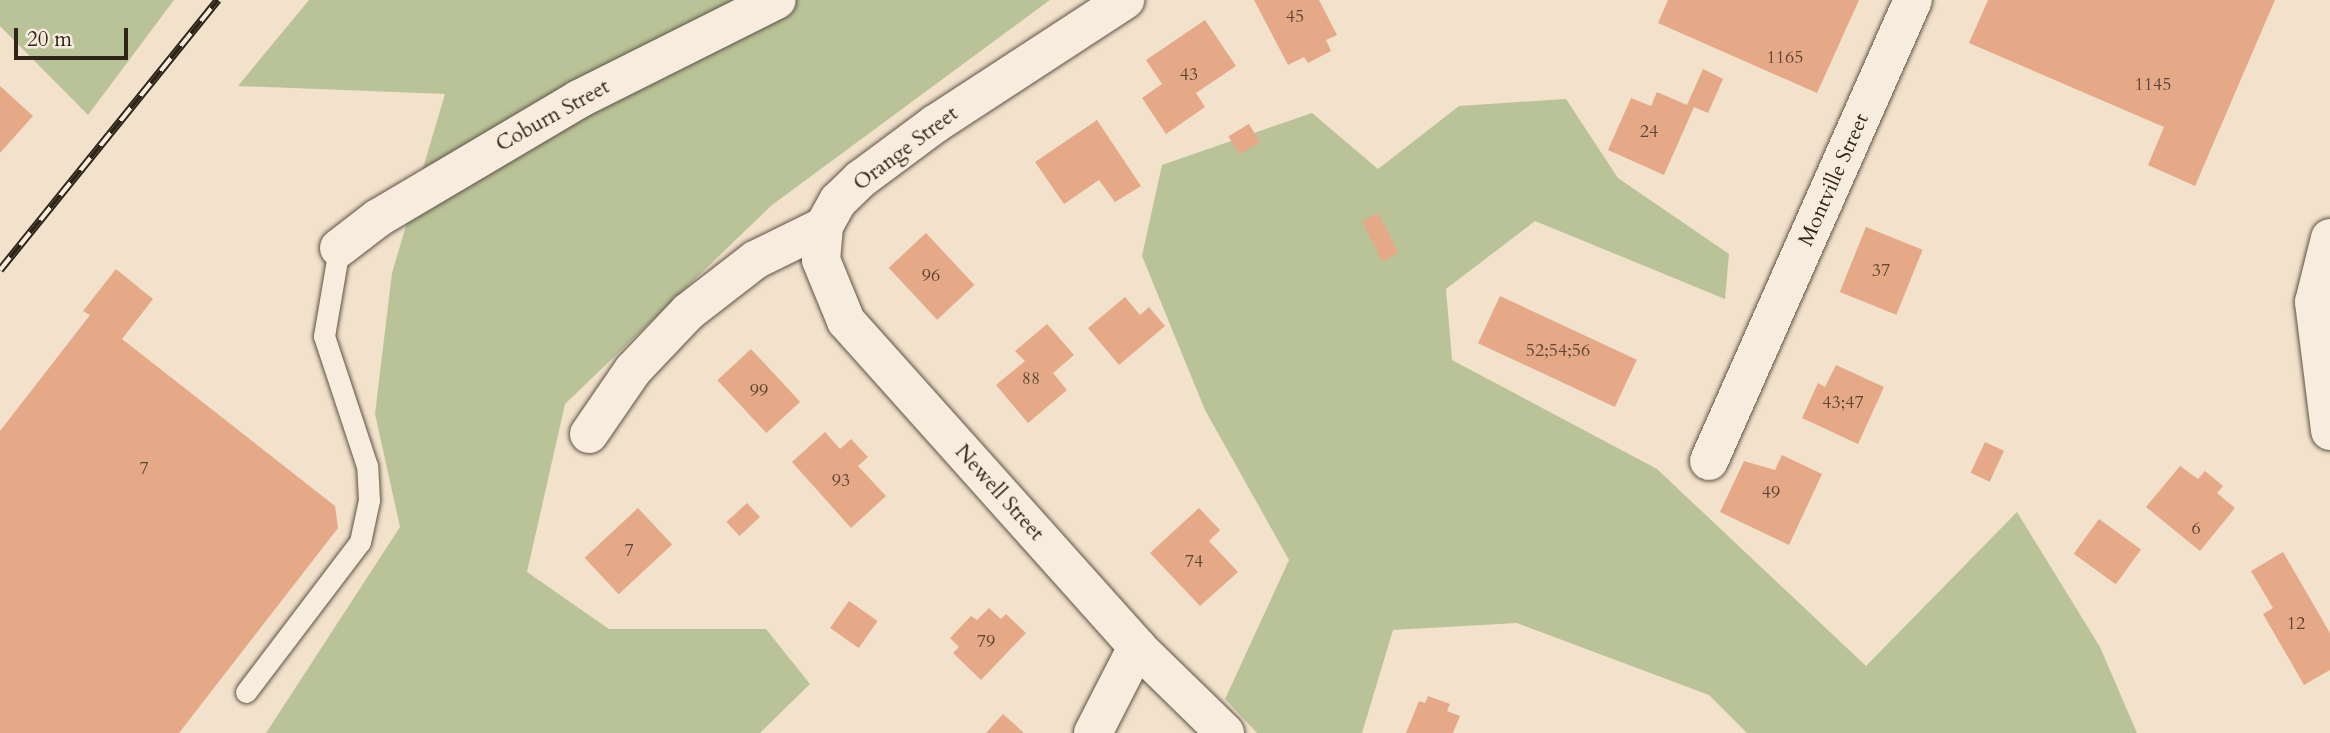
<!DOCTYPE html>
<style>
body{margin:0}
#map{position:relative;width:2330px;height:733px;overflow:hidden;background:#f2e1cb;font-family:Cardo,serif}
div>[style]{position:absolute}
.green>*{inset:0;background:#bac397}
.building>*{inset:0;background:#e5a987;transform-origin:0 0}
.roads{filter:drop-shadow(0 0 2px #5f5346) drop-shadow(0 0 2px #5f5346)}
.service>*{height:21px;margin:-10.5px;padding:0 10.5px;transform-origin:10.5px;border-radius:10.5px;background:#f7ecdd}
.minor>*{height:38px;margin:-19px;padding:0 19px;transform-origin:19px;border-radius:19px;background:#f7ecdd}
.rail>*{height:8px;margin-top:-4px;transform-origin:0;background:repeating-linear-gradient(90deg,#f7ecdd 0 16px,#2e2419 0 32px);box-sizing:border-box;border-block:2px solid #2e2419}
span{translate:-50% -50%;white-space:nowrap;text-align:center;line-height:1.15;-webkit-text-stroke:6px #f7ecdd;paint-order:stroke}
.number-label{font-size:18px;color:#5c4534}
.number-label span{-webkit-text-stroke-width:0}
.street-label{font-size:21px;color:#2e2419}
.scale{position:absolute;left:14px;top:28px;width:114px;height:32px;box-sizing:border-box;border:4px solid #2e2419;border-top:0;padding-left:9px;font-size:21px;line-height:24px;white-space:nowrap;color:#2e2419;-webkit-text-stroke:5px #f7ecdd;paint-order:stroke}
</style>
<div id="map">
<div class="green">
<i style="clip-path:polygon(0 0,174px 0,88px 115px,0 26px)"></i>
<i style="clip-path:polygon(309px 0,1050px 0,772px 205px,565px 404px,527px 572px,609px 629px,766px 629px,810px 684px,760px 733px,266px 733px,400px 527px,375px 414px,392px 273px,445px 94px,238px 86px)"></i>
<i style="clip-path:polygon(1566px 99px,1618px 178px,1729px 254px,1725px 299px,1535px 221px,1446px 289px,1452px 360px,1657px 469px,1866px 666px,2017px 512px,2100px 647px,2137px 733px,1747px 733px,1709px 695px,1517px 623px,1393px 630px,1362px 733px,1257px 733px,1225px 699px,1289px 560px,1205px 410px,1142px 256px,1162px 165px,1312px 113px,1378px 169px,1459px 106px)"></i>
</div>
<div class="building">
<i style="clip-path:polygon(1254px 0,1319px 0,1337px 35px,1326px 40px,1331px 51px,1308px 63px,1304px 57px,1288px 65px)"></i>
<i style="clip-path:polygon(1668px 0,1859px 0,1817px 93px,1658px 23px)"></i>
<i style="clip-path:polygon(1988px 0,2275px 0,2195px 186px,2148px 165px,2164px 127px,1969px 43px)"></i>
<i style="clip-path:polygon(1205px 20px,1236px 66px,1196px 93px,1205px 107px,1166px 134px,1142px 98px,1162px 84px,1146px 60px)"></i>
<i style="clip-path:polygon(1703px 69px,1723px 79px,1708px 113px,1694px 107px,1664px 175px,1608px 150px,1631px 98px,1651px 106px,1657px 92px,1687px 105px)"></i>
<i style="clip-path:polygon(0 86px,33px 116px,0 153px)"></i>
<i style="clip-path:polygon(1097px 120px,1141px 186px,1115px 202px,1099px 180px,1064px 204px,1035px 162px)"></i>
<i style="left:1249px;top:124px;width:21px;height:24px;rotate:59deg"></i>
<i style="left:1378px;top:213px;width:45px;height:18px;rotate:63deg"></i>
<i style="left:1866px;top:227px;width:61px;height:70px;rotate:22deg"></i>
<i style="left:926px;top:233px;width:71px;height:51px;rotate:47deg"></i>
<i style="clip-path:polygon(116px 269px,153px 299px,122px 339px,335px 506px,338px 528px,179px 733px,0 733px,0 431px,90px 315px,83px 311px)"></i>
<i style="left:1500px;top:296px;width:151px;height:52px;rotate:25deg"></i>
<i style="clip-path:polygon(1125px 297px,1140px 315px,1149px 307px,1165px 326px,1119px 365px,1088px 328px)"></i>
<i style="clip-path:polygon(1047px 324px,1074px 355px,1053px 373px,1067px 390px,1028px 423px,996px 385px,1025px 361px,1015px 351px)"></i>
<i style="left:751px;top:349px;width:72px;height:46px;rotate:47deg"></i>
<i style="clip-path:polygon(1836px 365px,1884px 387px,1858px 444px,1802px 418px,1818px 383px,1825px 387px)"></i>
<i style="clip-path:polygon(825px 432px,840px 449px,851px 439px,868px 457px,858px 466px,886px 496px,851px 528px,792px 462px)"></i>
<i style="left:1985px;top:442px;width:21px;height:34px;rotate:25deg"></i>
<i style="clip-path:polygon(1782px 455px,1822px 474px,1789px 545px,1720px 512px,1744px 461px,1775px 470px)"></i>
<i style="clip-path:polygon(2180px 466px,2198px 479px,2205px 471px,2223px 486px,2217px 493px,2235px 508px,2200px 551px,2146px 507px)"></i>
<i style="left:747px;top:503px;width:19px;height:28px;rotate:47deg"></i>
<i style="left:638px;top:508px;width:50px;height:73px;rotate:47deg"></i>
<i style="clip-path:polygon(1199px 508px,1220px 530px,1209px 541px,1238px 572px,1200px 606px,1150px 553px)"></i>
<i style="left:2099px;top:519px;width:52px;height:43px;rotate:36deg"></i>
<i style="clip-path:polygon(2283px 552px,2330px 633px,2330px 670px,2304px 685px,2263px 614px,2273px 608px,2251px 571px)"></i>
<i style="left:849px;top:601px;width:35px;height:33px;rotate:35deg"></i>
<i style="clip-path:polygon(989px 608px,1001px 619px,1006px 614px,1026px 633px,981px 680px,953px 653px,959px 647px,950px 638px,971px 616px,977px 620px)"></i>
<i style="clip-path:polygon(1428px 696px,1450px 704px,1447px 711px,1460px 716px,1453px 733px,1406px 733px,1419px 701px,1425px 703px)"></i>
<i style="clip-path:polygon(1003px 714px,1024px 733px,986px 733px)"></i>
</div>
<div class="roads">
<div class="service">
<i style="left:246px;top:692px;width:188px;rotate:-52.8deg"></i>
<i style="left:360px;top:542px;width:43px;rotate:-77.9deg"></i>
<i style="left:369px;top:500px;width:34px;rotate:-93deg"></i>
<i style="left:367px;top:466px;width:137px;rotate:-108.3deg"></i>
<i style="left:324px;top:336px;width:89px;rotate:-80.3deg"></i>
</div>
<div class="minor">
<i style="left:824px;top:226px;width:34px;rotate:95deg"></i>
<i style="left:821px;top:260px;width:66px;rotate:67.7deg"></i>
<i style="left:846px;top:321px;width:437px;rotate:48.2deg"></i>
<i style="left:1137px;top:647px;width:123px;rotate:44.3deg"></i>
<i style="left:2330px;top:238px;width:66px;rotate:104deg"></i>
<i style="left:2314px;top:302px;width:130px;rotate:82.9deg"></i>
<i style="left:339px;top:248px;width:49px;rotate:-37.6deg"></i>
<i style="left:378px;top:218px;width:234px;rotate:-30.6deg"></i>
<i style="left:579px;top:99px;width:221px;rotate:-26.6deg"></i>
<i style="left:589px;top:434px;width:78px;rotate:-55.5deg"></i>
<i style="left:633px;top:370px;width:80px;rotate:-46.5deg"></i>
<i style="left:688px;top:312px;width:85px;rotate:-37.8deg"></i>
<i style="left:755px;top:260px;width:77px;rotate:-26.2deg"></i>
<i style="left:824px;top:226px;width:29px;rotate:-61deg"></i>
<i style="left:838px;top:201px;width:32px;rotate:-44deg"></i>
<i style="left:861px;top:179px;width:92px;rotate:-36.6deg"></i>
<i style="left:935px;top:124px;width:227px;rotate:-33.1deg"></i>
<i style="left:1709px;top:461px;width:504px;rotate:-66.13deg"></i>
<i style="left:1093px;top:733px;width:97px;rotate:-62.9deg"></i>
</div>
</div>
<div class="rail">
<i style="left:0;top:270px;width:347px;rotate:-51.1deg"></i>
</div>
<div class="number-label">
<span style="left:1295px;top:17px">45</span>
<span style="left:1785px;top:58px">1165</span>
<span style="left:1189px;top:75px">43</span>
<span style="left:2153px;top:85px">1145</span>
<span style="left:1649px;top:132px">24</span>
<span style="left:1881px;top:271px">37</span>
<span style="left:931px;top:276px">96</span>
<span style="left:1558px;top:351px">52;54;56</span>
<span style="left:1031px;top:379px">88</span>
<span style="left:759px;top:391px">99</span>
<span style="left:1843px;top:403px">43;47</span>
<span style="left:144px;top:469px">7</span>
<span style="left:841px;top:481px">93</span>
<span style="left:1771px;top:493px">49</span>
<span style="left:2196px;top:529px">6</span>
<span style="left:629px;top:551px">7</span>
<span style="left:1194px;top:562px">74</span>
<span style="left:2296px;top:624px">12</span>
<span style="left:986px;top:642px">79</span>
</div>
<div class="street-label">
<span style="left:553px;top:116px;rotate:-29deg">Coburn Street</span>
<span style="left:906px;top:149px;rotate:-37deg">Orange Street</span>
<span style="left:1834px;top:180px;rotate:-66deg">Montville Street</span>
<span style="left:999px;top:493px;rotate:48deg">Newell Street</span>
</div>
<div class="scale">20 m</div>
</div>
